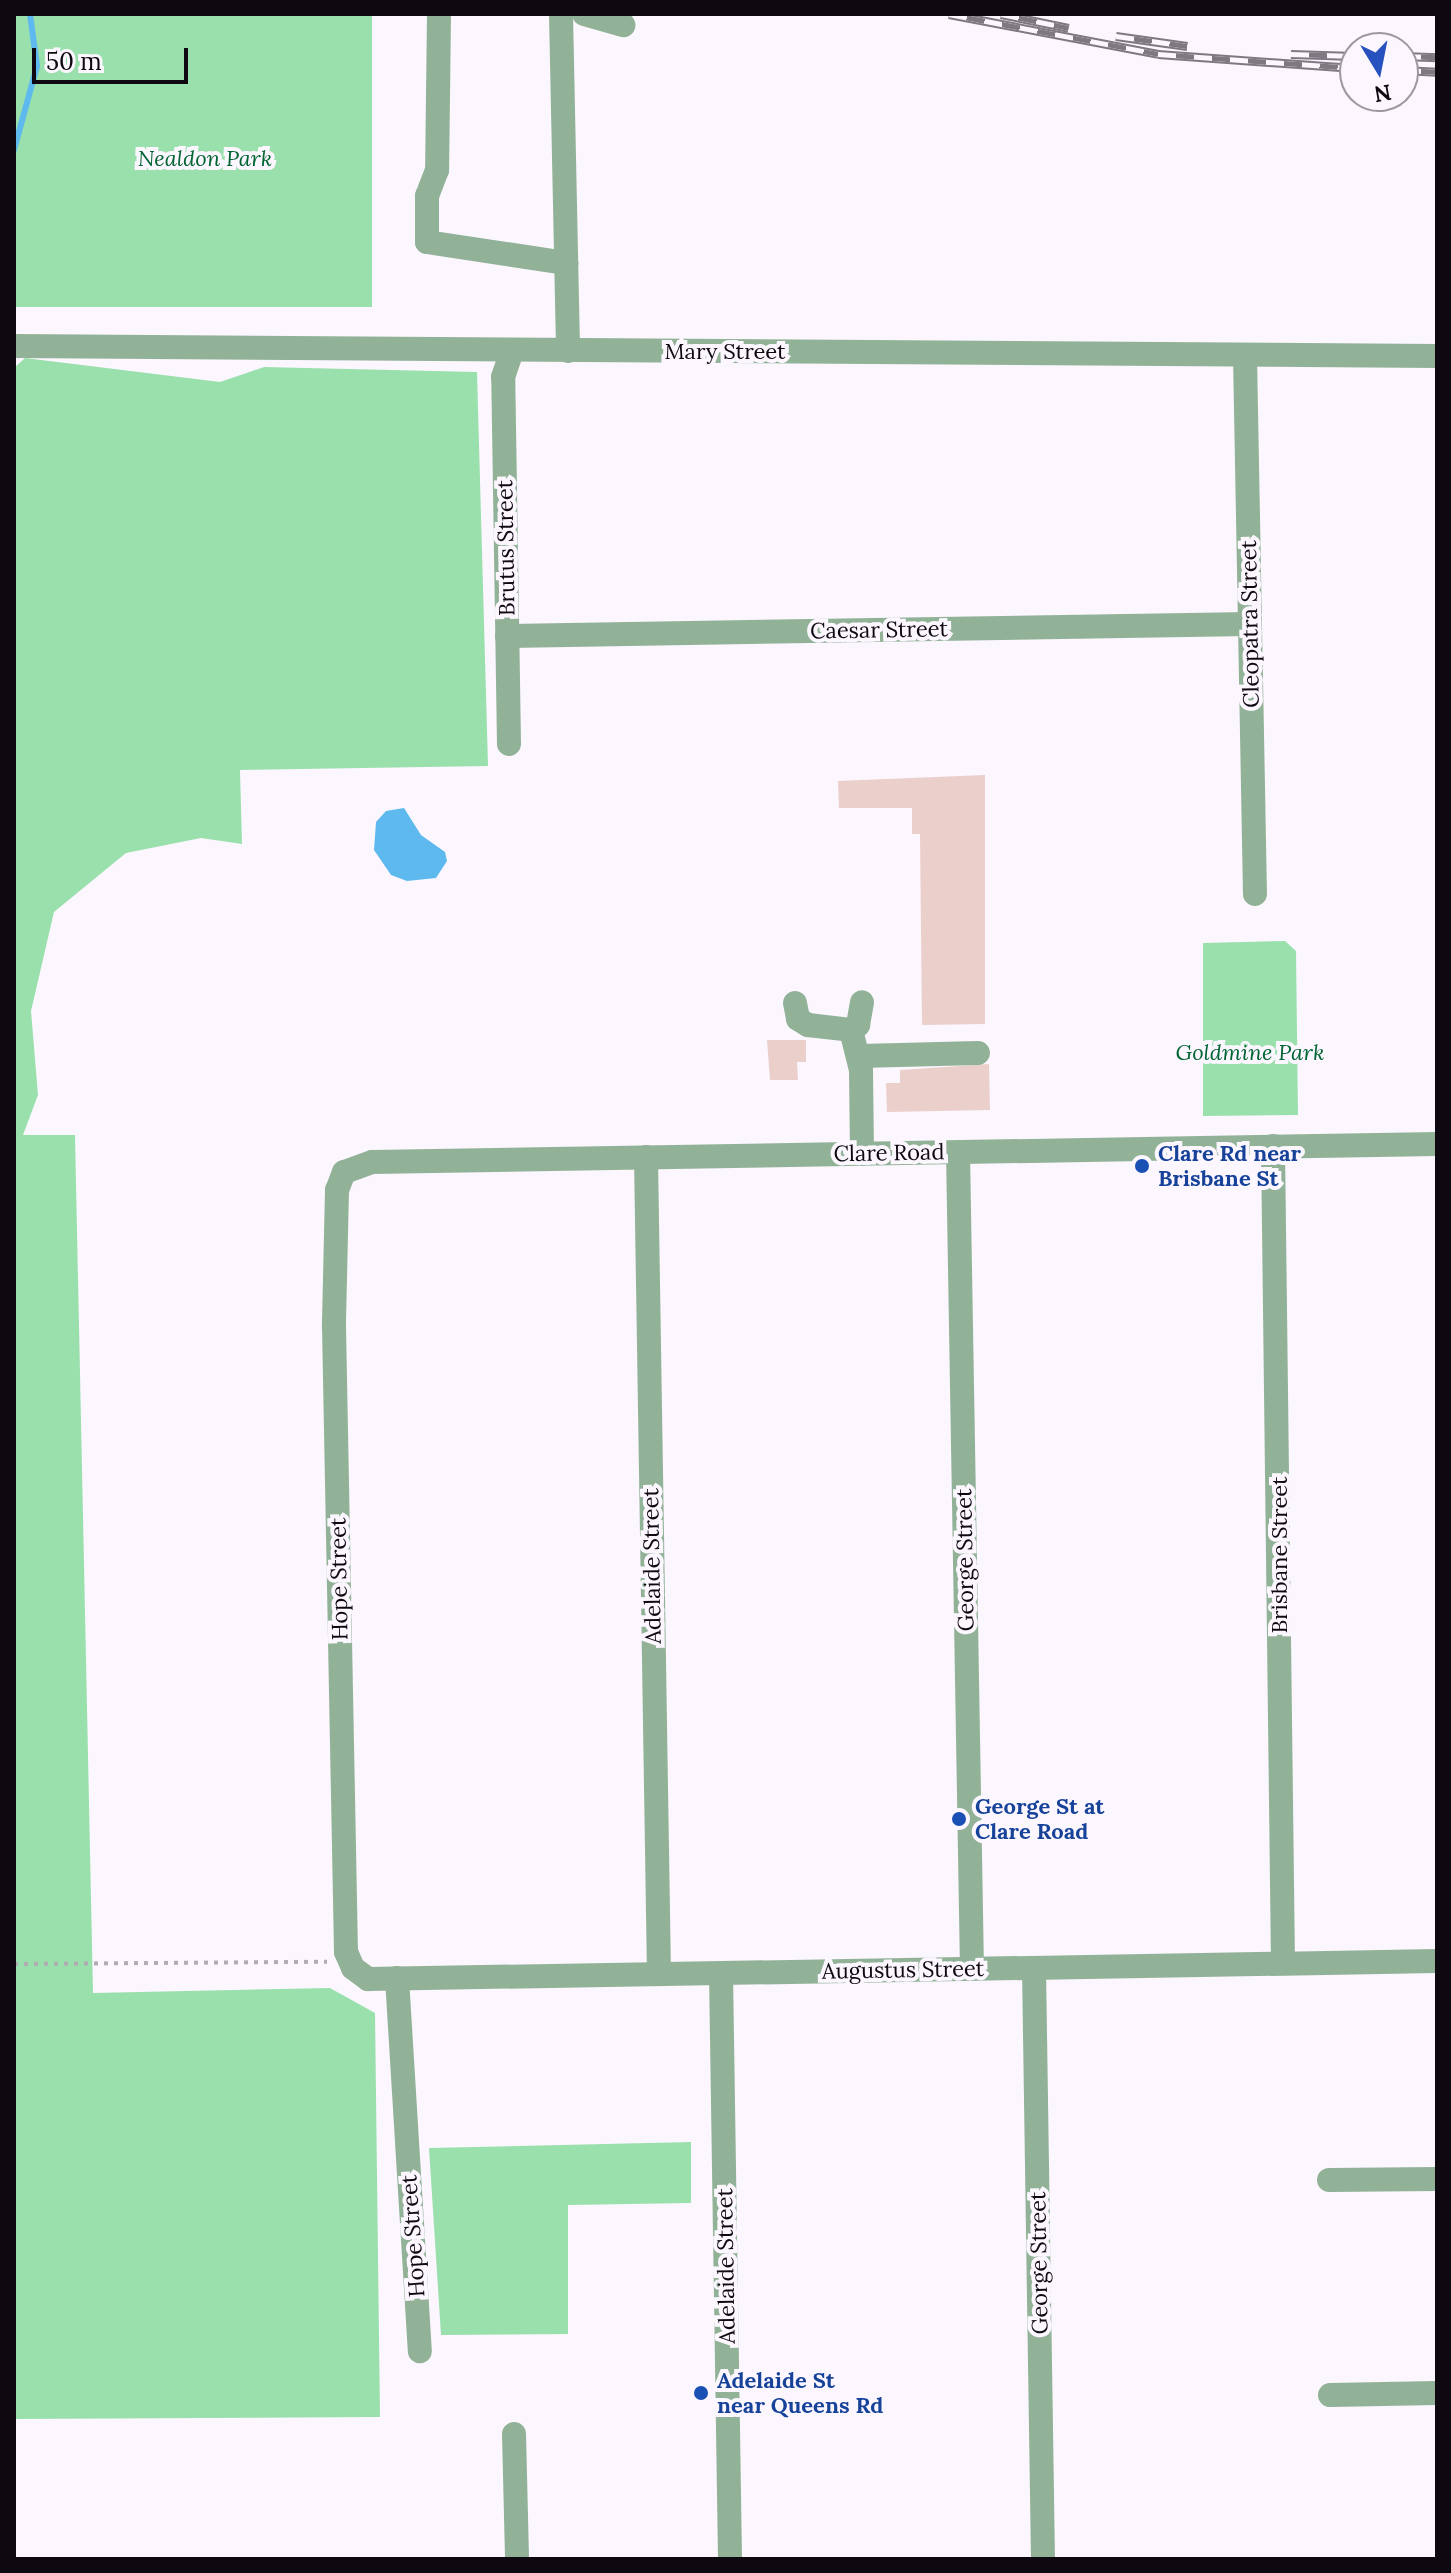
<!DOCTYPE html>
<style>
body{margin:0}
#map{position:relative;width:1451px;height:2573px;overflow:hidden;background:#fcf6ff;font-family:Lora,serif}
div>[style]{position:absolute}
.green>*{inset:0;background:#9ae0ad;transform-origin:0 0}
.water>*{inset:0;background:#5db9ee}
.stream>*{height:6px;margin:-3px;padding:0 3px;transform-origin:3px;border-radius:3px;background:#5db9ee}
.building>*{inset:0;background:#ebcfca}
.path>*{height:4px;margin-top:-2px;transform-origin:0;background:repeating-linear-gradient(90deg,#b1acb4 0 4px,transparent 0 10px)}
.minor>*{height:24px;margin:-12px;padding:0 12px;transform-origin:12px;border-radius:12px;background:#92b297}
.rail>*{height:9px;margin-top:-4.5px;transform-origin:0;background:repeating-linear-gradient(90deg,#fcf6ff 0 18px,#7e7981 0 36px);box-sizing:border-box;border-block:2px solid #7e7981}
.dots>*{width:22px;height:22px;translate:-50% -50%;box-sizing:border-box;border:4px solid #fcf6ff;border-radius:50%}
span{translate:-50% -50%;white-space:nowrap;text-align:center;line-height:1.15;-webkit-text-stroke:8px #fcf6ff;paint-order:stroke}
.park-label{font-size:22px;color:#006532;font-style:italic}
.street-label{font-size:22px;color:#0e0910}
.transit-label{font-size:22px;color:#164399;font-weight:700}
.left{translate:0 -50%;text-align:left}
.frame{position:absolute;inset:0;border:16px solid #0e0910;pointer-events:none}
.north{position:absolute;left:1339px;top:32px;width:80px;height:80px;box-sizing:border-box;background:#fcf6ff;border:2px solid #9d979f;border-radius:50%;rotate:170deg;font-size:22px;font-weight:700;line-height:32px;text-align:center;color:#0e0910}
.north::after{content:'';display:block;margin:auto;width:28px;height:36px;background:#2751bf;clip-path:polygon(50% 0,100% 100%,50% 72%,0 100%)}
.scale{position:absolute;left:32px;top:48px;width:156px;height:36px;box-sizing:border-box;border:4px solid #0e0910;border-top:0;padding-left:10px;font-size:24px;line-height:28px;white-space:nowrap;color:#0e0910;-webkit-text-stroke:6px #fcf6ff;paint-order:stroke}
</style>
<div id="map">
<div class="green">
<i style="left:14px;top:14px;width:358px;height:293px"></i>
<i style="clip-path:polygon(25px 358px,220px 382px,264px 367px,477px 372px,488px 766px,240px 770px,242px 844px,201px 838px,126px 853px,54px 912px,31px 1011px,38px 1095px,23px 1135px,75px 1135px,93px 1993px,330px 1988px,375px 2013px,380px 2417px,14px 2419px,14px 368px)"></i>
<i style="clip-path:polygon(1285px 941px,1296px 951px,1298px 1115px,1203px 1116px,1203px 943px)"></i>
<i style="clip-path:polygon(691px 2142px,691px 2203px,568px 2205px,568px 2334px,441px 2335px,429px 2148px)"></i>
</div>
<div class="water">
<i style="clip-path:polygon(404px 808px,421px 835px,445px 852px,447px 861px,436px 878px,407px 881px,391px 875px,374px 850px,376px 822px,386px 811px)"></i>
</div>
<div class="stream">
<i style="left:14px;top:150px;width:87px;rotate:-74.7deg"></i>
<i style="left:37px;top:66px;width:52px;rotate:-97.7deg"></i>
</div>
<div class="building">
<i style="clip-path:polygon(985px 775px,985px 1024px,922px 1025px,920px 834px,912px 834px,912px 808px,839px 808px,838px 781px)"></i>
<i style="clip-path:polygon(767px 1040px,806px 1040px,806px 1062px,797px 1062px,798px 1080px,770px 1080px)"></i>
<i style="clip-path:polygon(989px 1064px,990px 1110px,887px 1112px,886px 1083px,900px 1083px,900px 1070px)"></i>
</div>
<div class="path">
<i style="left:14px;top:1964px;width:313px;rotate:-0.4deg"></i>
</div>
<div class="minor">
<i style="left:439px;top:14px;width:156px;rotate:90.7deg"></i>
<i style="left:437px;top:170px;width:28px;rotate:111deg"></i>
<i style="left:427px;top:196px;width:46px;rotate:90deg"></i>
<i style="left:427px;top:242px;width:141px;rotate:8.6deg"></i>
<i style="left:561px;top:14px;width:337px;rotate:88.8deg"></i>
<i style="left:584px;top:14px;width:41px;rotate:15.8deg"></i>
<i style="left:14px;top:346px;width:1423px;rotate:0.4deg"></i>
<i style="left:1245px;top:355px;width:539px;rotate:88.94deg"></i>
<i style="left:507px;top:636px;width:743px;rotate:-0.93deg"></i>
<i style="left:509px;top:744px;width:367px;rotate:-90.9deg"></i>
<i style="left:503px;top:377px;width:24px;rotate:-71deg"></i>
<i style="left:795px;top:1003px;width:16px;rotate:79deg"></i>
<i style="left:798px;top:1019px;width:12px;rotate:31deg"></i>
<i style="left:808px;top:1025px;width:43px;rotate:6.6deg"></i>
<i style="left:851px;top:1030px;width:9px;rotate:-36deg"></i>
<i style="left:858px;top:1025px;width:23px;rotate:-80deg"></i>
<i style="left:851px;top:1030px;width:41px;rotate:76deg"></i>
<i style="left:861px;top:1070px;width:84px;rotate:89.3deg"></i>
<i style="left:860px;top:1056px;width:118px;rotate:-1.5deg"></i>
<i style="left:1437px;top:1144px;width:1065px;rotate:179.03deg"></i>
<i style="left:372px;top:1162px;width:30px;rotate:160deg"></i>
<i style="left:344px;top:1172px;width:19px;rotate:111deg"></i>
<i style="left:337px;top:1190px;width:137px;rotate:91.3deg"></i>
<i style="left:334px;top:1327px;width:625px;rotate:88.9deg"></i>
<i style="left:346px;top:1952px;width:17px;rotate:66deg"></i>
<i style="left:353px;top:1968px;width:19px;rotate:36deg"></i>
<i style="left:368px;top:1979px;width:1069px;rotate:-0.96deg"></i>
<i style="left:1273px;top:1146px;width:817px;rotate:89.3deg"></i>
<i style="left:958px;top:1152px;width:816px;rotate:89.02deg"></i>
<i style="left:646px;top:1157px;width:817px;rotate:89.09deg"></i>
<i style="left:1034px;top:1968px;width:591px;rotate:89.13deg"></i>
<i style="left:721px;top:1973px;width:586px;rotate:89.12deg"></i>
<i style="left:397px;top:1978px;width:374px;rotate:86.5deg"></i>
<i style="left:1329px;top:2180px;width:108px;rotate:-0.5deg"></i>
<i style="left:1330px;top:2395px;width:107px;rotate:-1.1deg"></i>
<i style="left:514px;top:2434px;width:125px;rotate:88.6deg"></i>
</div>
<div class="rail">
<i style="left:949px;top:14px;width:213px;rotate:10.8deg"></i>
<i style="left:1158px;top:54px;width:197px;rotate:4.1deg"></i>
<i style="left:1001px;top:14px;width:69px;rotate:11.6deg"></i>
<i style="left:1116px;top:36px;width:72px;rotate:8deg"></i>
<i style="left:1291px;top:54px;width:64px;rotate:1.8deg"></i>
<i style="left:1403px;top:56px;width:34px;rotate:2deg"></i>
<i style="left:1403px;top:70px;width:34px;rotate:3deg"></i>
</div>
<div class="dots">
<i style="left:1142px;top:1166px;background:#1a4fb4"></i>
<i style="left:959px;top:1819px;background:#1a4fb4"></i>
<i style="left:701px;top:2393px;background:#1a4fb4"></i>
</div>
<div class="park-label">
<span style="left:205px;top:159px">Nealdon Park</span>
<span style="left:1250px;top:1053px">Goldmine Park</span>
</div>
<div class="street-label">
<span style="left:725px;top:352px">Mary Street</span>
<span style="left:506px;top:548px;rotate:-91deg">Brutus Street</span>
<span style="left:1250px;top:624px;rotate:-91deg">Cleopatra Street</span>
<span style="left:879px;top:630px;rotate:-1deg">Caesar Street</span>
<span style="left:889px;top:1153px;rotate:-1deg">Clare Road</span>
<span style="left:1280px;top:1555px;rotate:-90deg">Brisbane Street</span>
<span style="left:965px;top:1560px;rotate:-91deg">George Street</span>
<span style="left:652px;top:1566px;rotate:-91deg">Adelaide Street</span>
<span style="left:339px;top:1579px;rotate:-91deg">Hope Street</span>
<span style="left:903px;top:1970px;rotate:-1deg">Augustus Street</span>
<span style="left:413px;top:2236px;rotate:-94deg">Hope Street</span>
<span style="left:1039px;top:2263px;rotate:-91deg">George Street</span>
<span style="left:726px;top:2266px;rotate:-91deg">Adelaide Street</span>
</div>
<div class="transit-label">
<span class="left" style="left:1158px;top:1166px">Clare Rd near<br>Brisbane St</span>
<span class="left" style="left:975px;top:1819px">George St at<br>Clare Road</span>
<span class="left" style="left:717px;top:2393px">Adelaide St<br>near Queens Rd</span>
</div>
<div class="frame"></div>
<div class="north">N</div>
<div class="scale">50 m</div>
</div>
